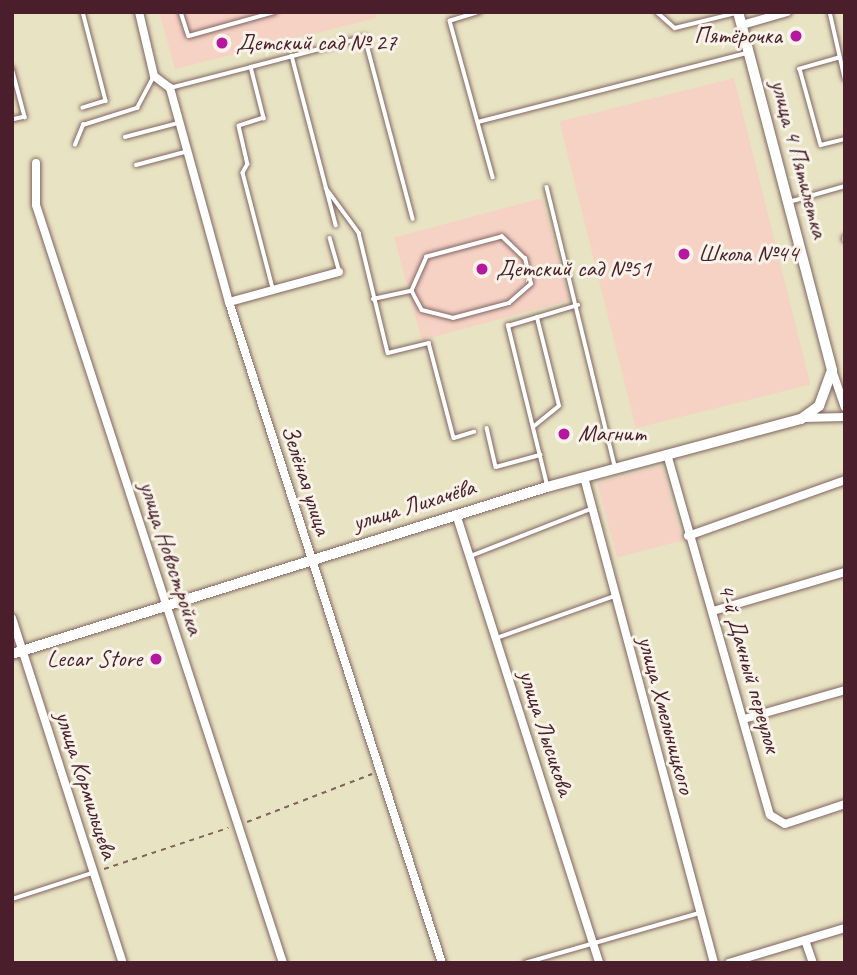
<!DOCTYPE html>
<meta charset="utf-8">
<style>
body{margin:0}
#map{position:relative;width:857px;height:975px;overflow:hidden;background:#e8e3c3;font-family:Caveat,sans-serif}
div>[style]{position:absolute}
.built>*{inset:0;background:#f6d2c5;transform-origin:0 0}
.path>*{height:2px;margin-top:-1px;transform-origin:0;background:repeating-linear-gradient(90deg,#816460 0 5px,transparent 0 10px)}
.roads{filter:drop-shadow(0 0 2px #816460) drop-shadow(0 0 2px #816460)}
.service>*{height:3.5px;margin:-1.75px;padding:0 1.75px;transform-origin:1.75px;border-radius:1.75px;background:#fff}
.minor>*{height:8px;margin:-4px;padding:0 4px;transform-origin:4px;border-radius:4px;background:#fff}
.secondary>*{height:10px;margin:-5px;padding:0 5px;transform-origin:5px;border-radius:5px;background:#fff}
.dots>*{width:19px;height:19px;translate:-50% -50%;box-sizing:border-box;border:4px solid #f7f3e8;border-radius:50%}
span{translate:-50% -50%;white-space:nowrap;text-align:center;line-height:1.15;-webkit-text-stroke:6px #f7f3e8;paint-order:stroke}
.poi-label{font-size:24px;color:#4a1f2b}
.right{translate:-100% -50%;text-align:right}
.left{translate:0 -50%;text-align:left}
.street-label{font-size:24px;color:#4a1f2b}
.frame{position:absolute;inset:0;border:14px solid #4a1f2b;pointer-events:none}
</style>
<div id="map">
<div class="built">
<i style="clip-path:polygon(159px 12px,375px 12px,376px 18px,175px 69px)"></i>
<i style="left:734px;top:78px;width:316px;height:180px;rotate:76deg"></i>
<i style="left:542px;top:198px;width:106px;height:153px;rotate:75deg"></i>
<i style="left:662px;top:466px;width:77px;height:67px;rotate:75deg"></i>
</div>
<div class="path">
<i style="left:247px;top:822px;width:134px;rotate:-21deg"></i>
<i style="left:104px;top:869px;width:131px;rotate:-18.3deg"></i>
</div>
<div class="roads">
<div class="service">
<i style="left:83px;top:12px;width:92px;rotate:75.5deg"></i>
<i style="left:106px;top:101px;width:24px;rotate:163deg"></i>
<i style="left:181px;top:12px;width:25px;rotate:72deg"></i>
<i style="left:189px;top:36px;width:89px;rotate:-15.6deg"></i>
<i style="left:480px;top:12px;width:31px;rotate:163deg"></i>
<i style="left:450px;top:21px;width:162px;rotate:74.6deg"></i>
<i style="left:657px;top:12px;width:24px;rotate:42deg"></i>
<i style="left:675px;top:28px;width:63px;rotate:-13.8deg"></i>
<i style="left:830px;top:12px;width:68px;rotate:77.2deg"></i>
<i style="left:292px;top:56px;width:175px;rotate:75.4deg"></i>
<i style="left:839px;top:58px;width:41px;rotate:164.2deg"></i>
<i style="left:800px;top:69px;width:79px;rotate:74.6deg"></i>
<i style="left:821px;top:145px;width:25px;rotate:-14deg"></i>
<i style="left:251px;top:67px;width:118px;rotate:-14.7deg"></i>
<i style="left:365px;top:37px;width:188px;rotate:75.2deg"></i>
<i style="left:12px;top:68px;width:51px;rotate:75.1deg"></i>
<i style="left:25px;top:117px;width:13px;rotate:167deg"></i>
<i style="left:170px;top:88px;width:84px;rotate:-14.5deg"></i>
<i style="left:251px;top:67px;width:53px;rotate:75.7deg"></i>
<i style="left:264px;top:118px;width:26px;rotate:162deg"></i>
<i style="left:239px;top:126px;width:39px;rotate:77deg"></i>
<i style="left:248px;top:164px;width:10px;rotate:119deg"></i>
<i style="left:243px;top:173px;width:119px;rotate:75.4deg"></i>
<i style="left:478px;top:122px;width:278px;rotate:-14.4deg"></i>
<i style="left:125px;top:137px;width:55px;rotate:-14.8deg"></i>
<i style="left:75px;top:145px;width:22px;rotate:-68deg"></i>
<i style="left:83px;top:125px;width:57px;rotate:-17.5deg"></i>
<i style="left:137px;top:108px;width:34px;rotate:-62deg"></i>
<i style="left:136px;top:165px;width:51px;rotate:-14.9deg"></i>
<i style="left:547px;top:187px;width:287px;rotate:76.3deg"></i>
<i style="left:326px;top:188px;width:56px;rotate:53.7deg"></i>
<i style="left:359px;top:233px;width:123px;rotate:76.4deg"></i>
<i style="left:388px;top:353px;width:42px;rotate:-13.7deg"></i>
<i style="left:429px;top:343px;width:98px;rotate:75.3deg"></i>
<i style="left:454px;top:438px;width:21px;rotate:-17deg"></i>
<i style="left:789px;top:202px;width:58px;rotate:-15.9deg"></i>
<i style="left:845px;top:237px;width:3px;rotate:90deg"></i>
<i style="left:330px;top:238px;width:33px;rotate:74deg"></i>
<i style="left:373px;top:299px;width:40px;rotate:-12deg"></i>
<i style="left:412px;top:291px;width:21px;rotate:62deg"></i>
<i style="left:422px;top:310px;width:32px;rotate:14deg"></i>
<i style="left:453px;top:318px;width:58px;rotate:-15deg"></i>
<i style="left:509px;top:303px;width:29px;rotate:-41deg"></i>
<i style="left:531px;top:284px;width:26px;rotate:-103deg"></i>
<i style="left:525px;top:259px;width:32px;rotate:-136deg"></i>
<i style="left:502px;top:237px;width:78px;rotate:165.1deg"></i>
<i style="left:427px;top:257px;width:37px;rotate:114deg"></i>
<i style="left:533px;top:427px;width:33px;rotate:-39deg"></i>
<i style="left:559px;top:406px;width:91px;rotate:-104deg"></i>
<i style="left:487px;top:428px;width:40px;rotate:77deg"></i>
<i style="left:496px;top:467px;width:46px;rotate:-15.3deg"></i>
<i style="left:547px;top:485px;width:164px;rotate:-103.8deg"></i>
<i style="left:508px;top:326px;width:73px;rotate:-16.7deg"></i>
<i style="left:471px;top:556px;width:129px;rotate:-21.4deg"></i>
<i style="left:497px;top:638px;width:124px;rotate:-19.7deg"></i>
<i style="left:12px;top:899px;width:84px;rotate:-18deg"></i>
<i style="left:525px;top:963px;width:181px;rotate:-16deg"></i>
</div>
<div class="minor">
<i style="left:139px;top:12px;width:66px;rotate:76.8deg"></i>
<i style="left:154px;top:76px;width:20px;rotate:37deg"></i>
<i style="left:170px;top:88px;width:222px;rotate:74.6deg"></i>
<i style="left:229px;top:302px;width:694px;rotate:72.14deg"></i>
<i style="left:742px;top:25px;width:47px;rotate:-16.1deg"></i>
<i style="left:36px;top:163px;width:42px;rotate:90deg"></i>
<i style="left:36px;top:205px;width:797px;rotate:71.95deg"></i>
<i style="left:229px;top:302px;width:114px;rotate:-15.3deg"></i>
<i style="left:832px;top:370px;width:39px;rotate:71deg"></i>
<i style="left:804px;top:418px;width:41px;rotate:-1.4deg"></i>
<i style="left:667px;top:454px;width:375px;rotate:74.1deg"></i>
<i style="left:770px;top:815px;width:17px;rotate:31deg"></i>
<i style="left:785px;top:824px;width:63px;rotate:-18.4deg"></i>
<i style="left:584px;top:477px;width:503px;rotate:75.02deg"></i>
<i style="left:456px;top:514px;width:471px;rotate:72.3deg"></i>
<i style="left:688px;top:536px;width:167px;rotate:-19.6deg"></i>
<i style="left:713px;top:611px;width:138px;rotate:-16.5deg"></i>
<i style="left:12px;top:618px;width:362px;rotate:72.2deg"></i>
<i style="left:744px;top:719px;width:105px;rotate:-16deg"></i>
<i style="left:805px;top:940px;width:24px;rotate:71deg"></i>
<i style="left:729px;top:963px;width:121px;rotate:-16.8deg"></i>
</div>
<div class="secondary">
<i style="left:12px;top:654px;width:560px;rotate:-17.34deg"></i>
<i style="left:547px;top:487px;width:263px;rotate:-15deg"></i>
<i style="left:801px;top:419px;width:22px;rotate:-36deg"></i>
<i style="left:819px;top:406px;width:38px;rotate:-70deg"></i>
<i style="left:832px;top:370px;width:370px;rotate:-104.7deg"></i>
</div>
</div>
<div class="dots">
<i style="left:796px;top:36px;background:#b5179e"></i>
<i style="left:222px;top:43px;background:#b5179e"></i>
<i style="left:684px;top:254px;background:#b5179e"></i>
<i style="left:482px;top:269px;background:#b5179e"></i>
<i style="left:564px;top:434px;background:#b5179e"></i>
<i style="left:156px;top:659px;background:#b5179e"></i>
</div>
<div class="poi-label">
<span class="right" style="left:782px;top:36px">Пятёрочка</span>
<span class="left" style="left:236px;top:43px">Детский сад № 27</span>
<span class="left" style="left:698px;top:254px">Школа №44</span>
<span class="left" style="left:496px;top:269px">Детский сад №51</span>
<span class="left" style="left:578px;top:434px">Магнит</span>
<span class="right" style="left:142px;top:659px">Lecar Store</span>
</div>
<div class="street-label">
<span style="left:799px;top:159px;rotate:75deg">улица 4 Пятилетка</span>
<span style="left:306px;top:480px;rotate:72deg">Зелёная улица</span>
<span style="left:414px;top:505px;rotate:-17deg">улица Лихачёва</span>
<span style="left:171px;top:558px;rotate:72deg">улица Новостройка</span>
<span style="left:749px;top:668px;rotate:74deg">4-й Дачный переулок</span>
<span style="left:666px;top:715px;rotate:75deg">улица Хмельницкого</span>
<span style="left:546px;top:733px;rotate:72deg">улица Лысикова</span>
<span style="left:86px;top:785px;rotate:72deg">улица Кормильцева</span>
</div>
<div class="frame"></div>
</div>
